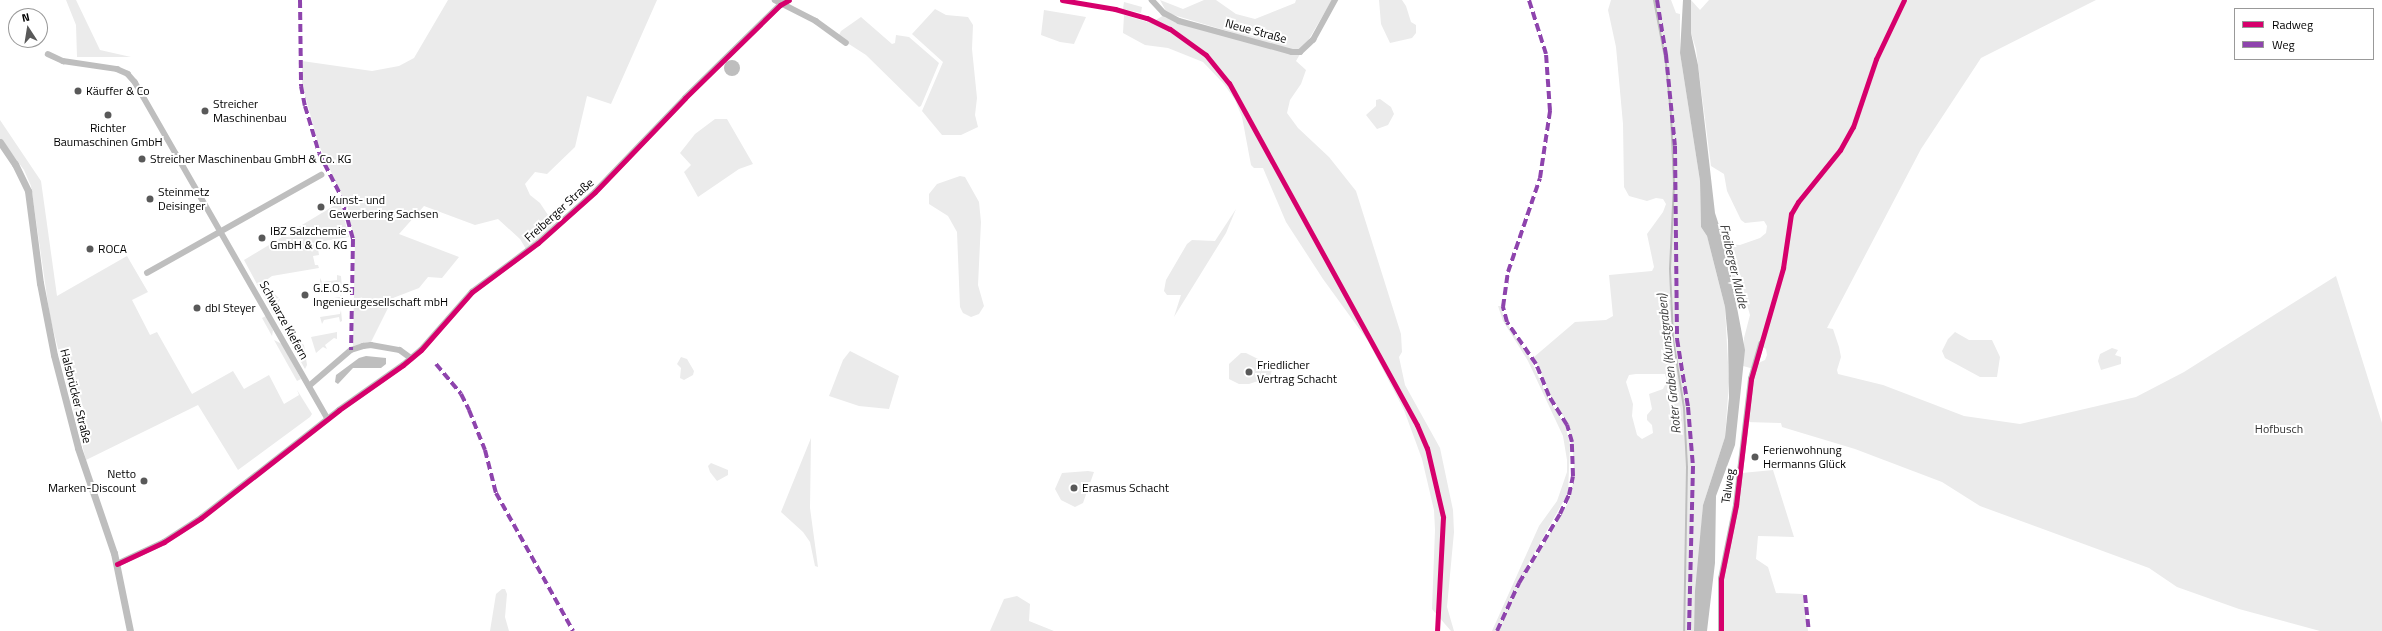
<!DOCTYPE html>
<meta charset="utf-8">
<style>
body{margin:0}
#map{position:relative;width:2382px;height:631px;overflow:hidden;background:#fff;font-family:"Titillium Web",sans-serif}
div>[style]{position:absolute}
.green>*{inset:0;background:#ebebeb}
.water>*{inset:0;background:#bebebe}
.round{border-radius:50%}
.stream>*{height:2px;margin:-1px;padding:0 1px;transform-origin:1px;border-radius:1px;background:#bebebe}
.minor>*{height:5.5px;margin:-2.75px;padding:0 2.75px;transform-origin:2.75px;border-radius:2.75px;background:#bebebe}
.major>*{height:7px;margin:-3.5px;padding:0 3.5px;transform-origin:3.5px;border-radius:3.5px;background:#bebebe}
.quiet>*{height:4px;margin-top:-2px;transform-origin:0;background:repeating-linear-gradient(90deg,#8e44ad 0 8px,transparent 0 12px)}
.cycleway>*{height:5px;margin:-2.5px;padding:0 2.5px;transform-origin:2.5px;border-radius:2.5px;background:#d6006c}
.dots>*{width:11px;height:11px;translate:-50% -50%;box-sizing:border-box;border:2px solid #fff;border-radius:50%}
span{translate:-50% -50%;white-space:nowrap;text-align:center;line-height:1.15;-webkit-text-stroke:4px #fff;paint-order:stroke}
.street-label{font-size:12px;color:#000}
.poi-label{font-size:12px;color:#000}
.left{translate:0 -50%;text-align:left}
.right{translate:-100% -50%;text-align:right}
.park-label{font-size:12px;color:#323232}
.water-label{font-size:13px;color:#434343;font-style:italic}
.legend{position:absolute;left:2234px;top:8px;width:140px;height:52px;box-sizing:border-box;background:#fff;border:1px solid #999;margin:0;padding:5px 7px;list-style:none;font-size:12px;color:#000}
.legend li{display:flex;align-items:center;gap:8px;height:20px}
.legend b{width:20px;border:1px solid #999}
.north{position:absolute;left:8px;top:8px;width:40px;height:40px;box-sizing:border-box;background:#fff;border:1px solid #999;border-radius:50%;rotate:348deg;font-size:11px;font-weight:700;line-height:16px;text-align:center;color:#000}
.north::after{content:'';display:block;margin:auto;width:14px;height:18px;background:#595959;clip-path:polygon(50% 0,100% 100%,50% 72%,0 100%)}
</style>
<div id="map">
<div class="green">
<i style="clip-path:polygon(66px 0,76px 0,100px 50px,131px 57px,77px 57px,76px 25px)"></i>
<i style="clip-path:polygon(448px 0,657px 0,611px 104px,587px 96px,575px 147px,547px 174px,535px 172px,525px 184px,530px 195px,540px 203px,554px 224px,526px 249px,520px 239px,498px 219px,475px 225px,424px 206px,399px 234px,459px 257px,442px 278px,428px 277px,419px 288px,393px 298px,371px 342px,353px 346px,355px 239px,342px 196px,318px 143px,302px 84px,302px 61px,372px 71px,399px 66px,414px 58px)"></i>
<i style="clip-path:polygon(1160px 0,1183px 9px,1204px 0,1216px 0,1236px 14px,1255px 19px,1295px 3px,1296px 0,1332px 0,1296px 61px,1306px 70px,1301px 84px,1290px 100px,1287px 113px,1298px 128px,1329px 157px,1356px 191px,1401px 334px,1402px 352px,1399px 357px,1405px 385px,1440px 448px,1453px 510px,1454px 532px,1447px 607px,1454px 631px,1451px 631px,1432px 609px,1435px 530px,1434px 510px,1422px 459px,1404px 410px,1368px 341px,1323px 279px,1286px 222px,1263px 168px,1254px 168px,1251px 165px,1242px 117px,1235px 100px,1224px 84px,1203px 62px,1168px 48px,1145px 45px,1123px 33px,1124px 15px,1151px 23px,1164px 15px,1178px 24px,1234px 33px,1167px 13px)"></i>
<i style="clip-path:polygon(1379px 0,1402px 0,1406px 6px,1411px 22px,1416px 25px,1416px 33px,1412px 38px,1390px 43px,1381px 24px)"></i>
<i style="clip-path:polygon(evenodd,1611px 0,1671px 0,1676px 13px,1680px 14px,1680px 53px,1700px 181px,1701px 227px,1707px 236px,1725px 307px,1729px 382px,1725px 437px,1703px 505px,1694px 631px,1499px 631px,1503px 621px,1496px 631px,1492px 631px,1539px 526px,1557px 501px,1567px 472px,1567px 460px,1563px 436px,1528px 361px,1503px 321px,1498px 306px,1501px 306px,1504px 319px,1530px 358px,1547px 396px,1565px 425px,1570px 445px,1568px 493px,1527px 566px,1529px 569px,1568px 503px,1573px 483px,1574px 460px,1568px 424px,1550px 395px,1534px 357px,1575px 322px,1606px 320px,1613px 316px,1609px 275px,1652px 271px,1654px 267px,1647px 234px,1663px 212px,1666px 204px,1663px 199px,1656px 198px,1647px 201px,1629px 196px,1624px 187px,1623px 124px,1616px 47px,1608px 10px,1611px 0,1636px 374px,1665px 374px,1667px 381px,1663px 389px,1649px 394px,1652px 409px,1647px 415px,1647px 420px,1652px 425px,1653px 433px,1642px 439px,1637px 435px,1632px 416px,1633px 404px,1626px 382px,1629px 375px,1636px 374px)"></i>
<i style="clip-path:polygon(evenodd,1691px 0,1700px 10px,1709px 0,2096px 0,1981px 58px,1921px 149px,1827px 328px,1833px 329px,1839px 347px,1841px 357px,1837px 370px,1838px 374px,1883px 385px,1964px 416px,2020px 424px,2136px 397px,2184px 372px,2336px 276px,2382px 423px,2382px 631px,2320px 631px,2239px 609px,2177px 587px,2149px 568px,1980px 506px,1942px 482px,1855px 449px,1782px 427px,1781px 423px,1746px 422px,1754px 369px,1743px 366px,1744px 338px,1750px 315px,1743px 291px,1733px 281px,1725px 244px,1740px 245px,1760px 238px,1766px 233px,1767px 226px,1764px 221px,1745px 223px,1741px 220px,1727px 191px,1724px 174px,1711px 166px,1696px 49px,1691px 33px,1691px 0,1761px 346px,1766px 349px,1767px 355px,1765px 360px,1756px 364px,1761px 346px)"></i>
<i style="clip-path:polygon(1124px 2px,1142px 7px,1141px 13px,1123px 9px)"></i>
<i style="clip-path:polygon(935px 9px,946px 15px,968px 17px,973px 25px,972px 49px,977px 98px,975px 115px,978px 127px,961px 135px,942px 135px,922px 111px,943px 62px,912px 34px)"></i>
<i style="clip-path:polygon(1044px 10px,1086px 17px,1074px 44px,1060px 42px,1041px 35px)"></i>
<i style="clip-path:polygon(861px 17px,892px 44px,895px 43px,896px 35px,909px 37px,939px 63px,921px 106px,919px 107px,866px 55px,838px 37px,841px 31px)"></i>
<i style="clip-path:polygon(1380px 99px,1391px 107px,1394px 114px,1388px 125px,1377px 129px,1366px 115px,1376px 106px,1376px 100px)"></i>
<i style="clip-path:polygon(715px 119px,727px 119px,753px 164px,739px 169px,698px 197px,684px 172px,691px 165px,680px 153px,695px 134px)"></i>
<i style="clip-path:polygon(0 120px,41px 181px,57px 296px,127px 256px,148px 292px,132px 300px,150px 335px,157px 332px,192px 394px,233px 371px,244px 389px,269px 375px,284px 404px,299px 395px,297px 390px,312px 414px,310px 417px,238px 470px,198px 405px,86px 460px,50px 317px,31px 186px,24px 170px,0 138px)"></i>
<i style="clip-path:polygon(960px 176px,965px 177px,979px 202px,981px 222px,978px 285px,984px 306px,979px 314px,971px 317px,963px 313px,960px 307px,957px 232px,948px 216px,929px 204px,929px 194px,937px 184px)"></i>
<i style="clip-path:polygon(340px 202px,349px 237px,317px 242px,319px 255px,313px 256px,315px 265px,318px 265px,319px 268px,272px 276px,258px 286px,244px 260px)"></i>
<i style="clip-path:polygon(1236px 209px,1226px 233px,1174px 317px,1181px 295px,1167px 295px,1164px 291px,1166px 280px,1187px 244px,1192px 240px,1215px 241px)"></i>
<i style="clip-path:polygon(337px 275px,341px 276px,342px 287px,340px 282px,323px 285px,323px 289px,320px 287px,320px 278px,322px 282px,337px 280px)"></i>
<i style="clip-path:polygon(271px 291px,280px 299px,274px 315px,263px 295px)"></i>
<i style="clip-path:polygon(341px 294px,342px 303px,340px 300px,322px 302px,322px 300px,340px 297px)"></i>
<i style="clip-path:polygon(341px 310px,342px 321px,340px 322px,339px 317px,324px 320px,322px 324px,320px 317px,340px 314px)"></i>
<i style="clip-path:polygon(280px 311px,288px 320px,295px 339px,304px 345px,307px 365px,305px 369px,277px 320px)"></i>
<i style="clip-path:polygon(266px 316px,273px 330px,272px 336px,262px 318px)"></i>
<i style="clip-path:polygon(337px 332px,337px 339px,334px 338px,325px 345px,327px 349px,323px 347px,316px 353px,311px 337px)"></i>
<i style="clip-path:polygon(1955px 332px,1969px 340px,1992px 340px,2000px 357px,1997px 377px,1980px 377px,1945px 358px,1942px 351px,1948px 339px)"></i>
<i style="clip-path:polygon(274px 340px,282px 344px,301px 379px,297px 381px)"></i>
<i style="clip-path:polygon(2112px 348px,2118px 350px,2115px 355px,2121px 357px,2121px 364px,2101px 370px,2098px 361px,2100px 354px)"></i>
<i style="clip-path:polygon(850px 351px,899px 376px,889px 409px,859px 406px,829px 396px,843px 360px)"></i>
<i style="clip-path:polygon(1241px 353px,1246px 353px,1270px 365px,1272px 370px,1270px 377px,1249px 384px,1239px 384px,1229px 379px,1229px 364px)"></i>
<i style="clip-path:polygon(681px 357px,687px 359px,694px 371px,693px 375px,684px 380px,680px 378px,681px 368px,677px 364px)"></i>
<i style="clip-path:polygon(811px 438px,810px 508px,818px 567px,815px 566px,810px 542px,803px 532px,781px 512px)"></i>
<i style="clip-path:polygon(711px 463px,728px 470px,728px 475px,717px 481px,710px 472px,708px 466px)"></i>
<i style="clip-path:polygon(1773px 470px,1794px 537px,1758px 536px,1756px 559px,1768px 567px,1776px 593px,1803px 594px,1808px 631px,1723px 631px,1723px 579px,1742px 473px)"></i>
<i style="clip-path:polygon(1088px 471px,1094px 472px,1083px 503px,1075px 507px,1061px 500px,1055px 489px,1062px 473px)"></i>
<i style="clip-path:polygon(502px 589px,505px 589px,507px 594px,505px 617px,509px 631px,490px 631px,496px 594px)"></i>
<i style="clip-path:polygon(1017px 596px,1030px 604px,1029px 621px,1054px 631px,990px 631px,1004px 599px)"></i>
</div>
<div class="water">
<i style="clip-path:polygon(1683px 0,1691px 0,1691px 33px,1698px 65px,1715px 213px,1725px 244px,1745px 350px,1735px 445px,1716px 496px,1715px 563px,1707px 631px,1694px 631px,1695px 591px,1703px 505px,1725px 437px,1729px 398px,1728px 340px,1725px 307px,1707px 236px,1701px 227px,1700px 181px,1680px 53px)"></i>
<i class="round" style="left:724px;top:60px;width:16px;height:16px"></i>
<i style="clip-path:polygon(366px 356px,386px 358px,386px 364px,381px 368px,353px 368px,338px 384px,335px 382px,336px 375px,359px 358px)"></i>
</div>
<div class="stream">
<i style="left:1654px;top:0;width:64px;rotate:79.2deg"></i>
<i style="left:1666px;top:63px;width:52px;rotate:84.5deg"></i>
<i style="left:1671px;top:115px;width:69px;rotate:87.5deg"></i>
<i style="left:1674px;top:184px;width:85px;rotate:92.7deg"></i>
<i style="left:1670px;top:269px;width:70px;rotate:87.5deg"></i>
<i style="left:1673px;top:339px;width:70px;rotate:80.9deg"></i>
<i style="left:1684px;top:408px;width:59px;rotate:87.1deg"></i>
<i style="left:1687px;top:467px;width:164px;rotate:91deg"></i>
</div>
<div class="minor">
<i style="left:775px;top:0;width:46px;rotate:27.1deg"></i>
<i style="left:816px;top:21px;width:37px;rotate:36deg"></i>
<i style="left:1152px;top:0;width:18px;rotate:47deg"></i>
<i style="left:1164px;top:13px;width:17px;rotate:28deg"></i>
<i style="left:1179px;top:21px;width:117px;rotate:15.3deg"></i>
<i style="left:1292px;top:52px;width:8px"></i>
<i style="left:1300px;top:52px;width:18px;rotate:-43deg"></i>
<i style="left:1313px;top:40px;width:46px;rotate:-61.2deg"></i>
<i style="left:48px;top:54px;width:17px;rotate:25deg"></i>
<i style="left:63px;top:61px;width:55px;rotate:8.4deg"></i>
<i style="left:117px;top:69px;width:12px;rotate:24deg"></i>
<i style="left:128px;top:74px;width:11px;rotate:49deg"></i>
<i style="left:135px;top:82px;width:388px;rotate:60.2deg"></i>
<i style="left:147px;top:273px;width:200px;rotate:-29.4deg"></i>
<i style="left:309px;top:386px;width:55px;rotate:-40.6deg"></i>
<i style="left:351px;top:350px;width:13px;rotate:-18deg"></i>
<i style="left:363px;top:346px;width:8px;rotate:-7deg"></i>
<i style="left:371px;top:345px;width:29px;rotate:10deg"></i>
<i style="left:400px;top:350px;width:14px;rotate:36deg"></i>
<i style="left:117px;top:564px;width:52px;rotate:-25.1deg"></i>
<i style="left:164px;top:542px;width:44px;rotate:-33deg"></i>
<i style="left:201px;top:518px;width:175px;rotate:-38deg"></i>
<i style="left:339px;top:410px;width:78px;rotate:-35.1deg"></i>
<i style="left:403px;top:365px;width:23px;rotate:-40deg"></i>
<i style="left:421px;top:350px;width:77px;rotate:-48.7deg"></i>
<i style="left:472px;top:292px;width:82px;rotate:-36.6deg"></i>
<i style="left:538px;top:243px;width:76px;rotate:-41.8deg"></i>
<i style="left:595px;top:192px;width:130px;rotate:-46.2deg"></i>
<i style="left:685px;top:98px;width:133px;rotate:-44.4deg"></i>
<i style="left:780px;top:5px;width:10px;rotate:-29deg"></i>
<i style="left:1721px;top:631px;width:52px;rotate:-90deg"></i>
<i style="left:1721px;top:579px;width:76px;rotate:-78.5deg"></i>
<i style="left:1736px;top:505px;width:127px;rotate:-83.2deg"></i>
<i style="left:1751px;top:379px;width:36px;rotate:-74deg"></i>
</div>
<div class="major">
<i style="left:0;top:142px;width:27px;rotate:56deg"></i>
<i style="left:15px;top:164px;width:30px;rotate:64deg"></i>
<i style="left:28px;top:191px;width:93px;rotate:82.6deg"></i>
<i style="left:40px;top:283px;width:73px;rotate:79deg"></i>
<i style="left:54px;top:355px;width:96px;rotate:75.5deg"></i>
<i style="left:78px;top:448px;width:111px;rotate:71.1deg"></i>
<i style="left:114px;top:553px;width:80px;rotate:78.4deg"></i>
</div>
<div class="quiet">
<i style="left:300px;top:0;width:86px;rotate:89.3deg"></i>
<i style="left:301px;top:86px;width:20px;rotate:79deg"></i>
<i style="left:305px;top:106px;width:49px;rotate:73.4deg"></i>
<i style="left:319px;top:153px;width:48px;rotate:62.9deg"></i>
<i style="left:341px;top:196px;width:45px;rotate:74.4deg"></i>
<i style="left:353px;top:239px;width:111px;rotate:91deg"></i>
<i style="left:1657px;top:0;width:56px;rotate:80.7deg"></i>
<i style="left:1666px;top:55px;width:91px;rotate:84.4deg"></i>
<i style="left:1675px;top:146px;width:193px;rotate:89.4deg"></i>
<i style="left:1677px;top:339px;width:69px;rotate:80.8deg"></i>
<i style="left:1688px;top:407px;width:59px;rotate:85.2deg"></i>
<i style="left:1693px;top:466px;width:165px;rotate:91.4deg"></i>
<i style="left:436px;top:364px;width:39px;rotate:50deg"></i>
<i style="left:461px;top:394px;width:18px;rotate:63deg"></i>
<i style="left:469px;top:410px;width:43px;rotate:68.2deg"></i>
<i style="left:485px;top:450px;width:44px;rotate:75.7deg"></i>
<i style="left:496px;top:493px;width:158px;rotate:60.8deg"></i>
<i style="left:1805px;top:595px;width:36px;rotate:84deg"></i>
<i style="left:1497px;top:631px;width:53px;rotate:-65.4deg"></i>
<i style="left:1519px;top:583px;width:80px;rotate:-59.3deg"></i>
<i style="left:1560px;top:514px;width:21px;rotate:-65deg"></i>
<i style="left:1569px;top:495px;width:19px;rotate:-78deg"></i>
<i style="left:1573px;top:476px;width:34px;rotate:-92deg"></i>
<i style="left:1572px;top:442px;width:18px;rotate:-106deg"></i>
<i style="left:1567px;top:425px;width:34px;rotate:-122deg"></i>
<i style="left:1549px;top:396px;width:35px;rotate:-112deg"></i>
<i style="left:1536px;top:364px;width:51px;rotate:-124.6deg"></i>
<i style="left:1507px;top:322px;width:16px;rotate:-105deg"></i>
<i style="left:1503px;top:307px;width:35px;rotate:-82deg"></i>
<i style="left:1508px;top:272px;width:99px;rotate:-71.2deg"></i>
<i style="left:1540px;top:178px;width:68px;rotate:-81.5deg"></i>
<i style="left:1550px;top:111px;width:57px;rotate:-94deg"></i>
<i style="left:1546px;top:54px;width:57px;rotate:-107.5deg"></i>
</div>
<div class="cycleway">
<i style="left:1062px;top:0;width:54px;rotate:9.6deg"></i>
<i style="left:1115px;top:9px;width:33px;rotate:16deg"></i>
<i style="left:1147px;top:18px;width:25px;rotate:26deg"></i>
<i style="left:1170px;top:29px;width:44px;rotate:35.8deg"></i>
<i style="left:1206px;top:55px;width:36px;rotate:51deg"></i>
<i style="left:1229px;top:83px;width:390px;rotate:61.2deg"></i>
<i style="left:1417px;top:425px;width:25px;rotate:67deg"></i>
<i style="left:1427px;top:448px;width:71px;rotate:76.9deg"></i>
<i style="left:1443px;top:517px;width:114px;rotate:93deg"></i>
<i style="left:117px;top:564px;width:52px;rotate:-25.1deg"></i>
<i style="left:164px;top:542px;width:44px;rotate:-33deg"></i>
<i style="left:201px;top:518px;width:175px;rotate:-38deg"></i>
<i style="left:339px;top:410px;width:78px;rotate:-35.1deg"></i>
<i style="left:403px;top:365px;width:23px;rotate:-40deg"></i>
<i style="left:421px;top:350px;width:77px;rotate:-48.7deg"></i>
<i style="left:472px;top:292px;width:82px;rotate:-36.6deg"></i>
<i style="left:538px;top:243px;width:76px;rotate:-41.8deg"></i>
<i style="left:595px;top:192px;width:130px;rotate:-46.2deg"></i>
<i style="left:685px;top:98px;width:133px;rotate:-44.4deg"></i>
<i style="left:780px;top:5px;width:10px;rotate:-29deg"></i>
<i style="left:1721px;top:631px;width:52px;rotate:-90deg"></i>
<i style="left:1721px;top:579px;width:76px;rotate:-78.5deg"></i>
<i style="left:1736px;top:505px;width:127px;rotate:-83.2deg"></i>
<i style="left:1751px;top:379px;width:116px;rotate:-73.9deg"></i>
<i style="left:1783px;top:268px;width:55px;rotate:-81.6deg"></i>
<i style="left:1791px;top:214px;width:14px;rotate:-60deg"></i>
<i style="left:1798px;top:202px;width:67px;rotate:-51.1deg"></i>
<i style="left:1840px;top:150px;width:26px;rotate:-61deg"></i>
<i style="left:1853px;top:127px;width:72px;rotate:-71.3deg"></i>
<i style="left:1876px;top:59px;width:65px;rotate:-64.6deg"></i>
</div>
<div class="dots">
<i style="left:78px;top:91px;background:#595959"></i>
<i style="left:205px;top:111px;background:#595959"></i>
<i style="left:108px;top:115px;background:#595959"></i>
<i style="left:142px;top:159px;background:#595959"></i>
<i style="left:150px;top:199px;background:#595959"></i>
<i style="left:321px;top:207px;background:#595959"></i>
<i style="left:262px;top:238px;background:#595959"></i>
<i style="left:90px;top:249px;background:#595959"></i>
<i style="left:305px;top:295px;background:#595959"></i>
<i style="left:197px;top:308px;background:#595959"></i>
<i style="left:1249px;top:372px;background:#595959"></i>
<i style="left:1755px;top:457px;background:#595959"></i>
<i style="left:144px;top:481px;background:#595959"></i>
<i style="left:1074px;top:488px;background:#595959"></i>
</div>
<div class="street-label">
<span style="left:1256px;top:31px;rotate:15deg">Neue Straße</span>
<span style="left:559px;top:210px;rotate:-42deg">Freiberger Straße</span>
<span style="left:284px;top:320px;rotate:61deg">Schwarze Kiefern</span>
<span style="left:76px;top:396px;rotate:76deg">Halsbrücker Straße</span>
<span style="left:1728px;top:486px;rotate:-82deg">Talweg</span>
</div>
<div class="poi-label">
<span class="left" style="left:86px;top:91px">Käuffer &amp; Co</span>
<span class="left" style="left:213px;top:111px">Streicher<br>Maschinenbau</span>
<span style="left:108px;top:135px">Richter<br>Baumaschinen GmbH</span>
<span class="left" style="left:150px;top:159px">Streicher Maschinenbau GmbH &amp; Co. KG</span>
<span class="left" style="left:158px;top:199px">Steinmetz<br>Deisinger</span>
<span class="left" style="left:329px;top:207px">Kunst- und<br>Gewerbering Sachsen</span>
<span class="left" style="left:270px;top:238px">IBZ Salzchemie<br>GmbH &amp; Co. KG</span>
<span class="left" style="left:98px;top:249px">ROCA</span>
<span class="left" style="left:313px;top:295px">G.E.O.S.<br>Ingenieurgesellschaft mbH</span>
<span class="left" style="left:205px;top:308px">dbl Steyer</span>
<span class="left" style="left:1257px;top:372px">Friedlicher<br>Vertrag Schacht</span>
<span class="left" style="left:1763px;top:457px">Ferienwohnung<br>Hermanns Glück</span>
<span class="right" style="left:136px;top:481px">Netto<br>Marken-Discount</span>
<span class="left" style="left:1082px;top:488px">Erasmus Schacht</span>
</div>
<div class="park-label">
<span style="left:2279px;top:429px">Hofbusch</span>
</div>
<div class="water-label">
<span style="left:1734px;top:266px;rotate:77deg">Freiberger Mulde</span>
<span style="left:1669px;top:364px;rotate:-96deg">Roter Graben (Kunstgraben)</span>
</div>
<ul class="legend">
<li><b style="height:5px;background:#d6006c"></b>Radweg</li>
<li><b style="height:5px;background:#8e44ad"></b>Weg</li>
</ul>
<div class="north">N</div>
</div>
